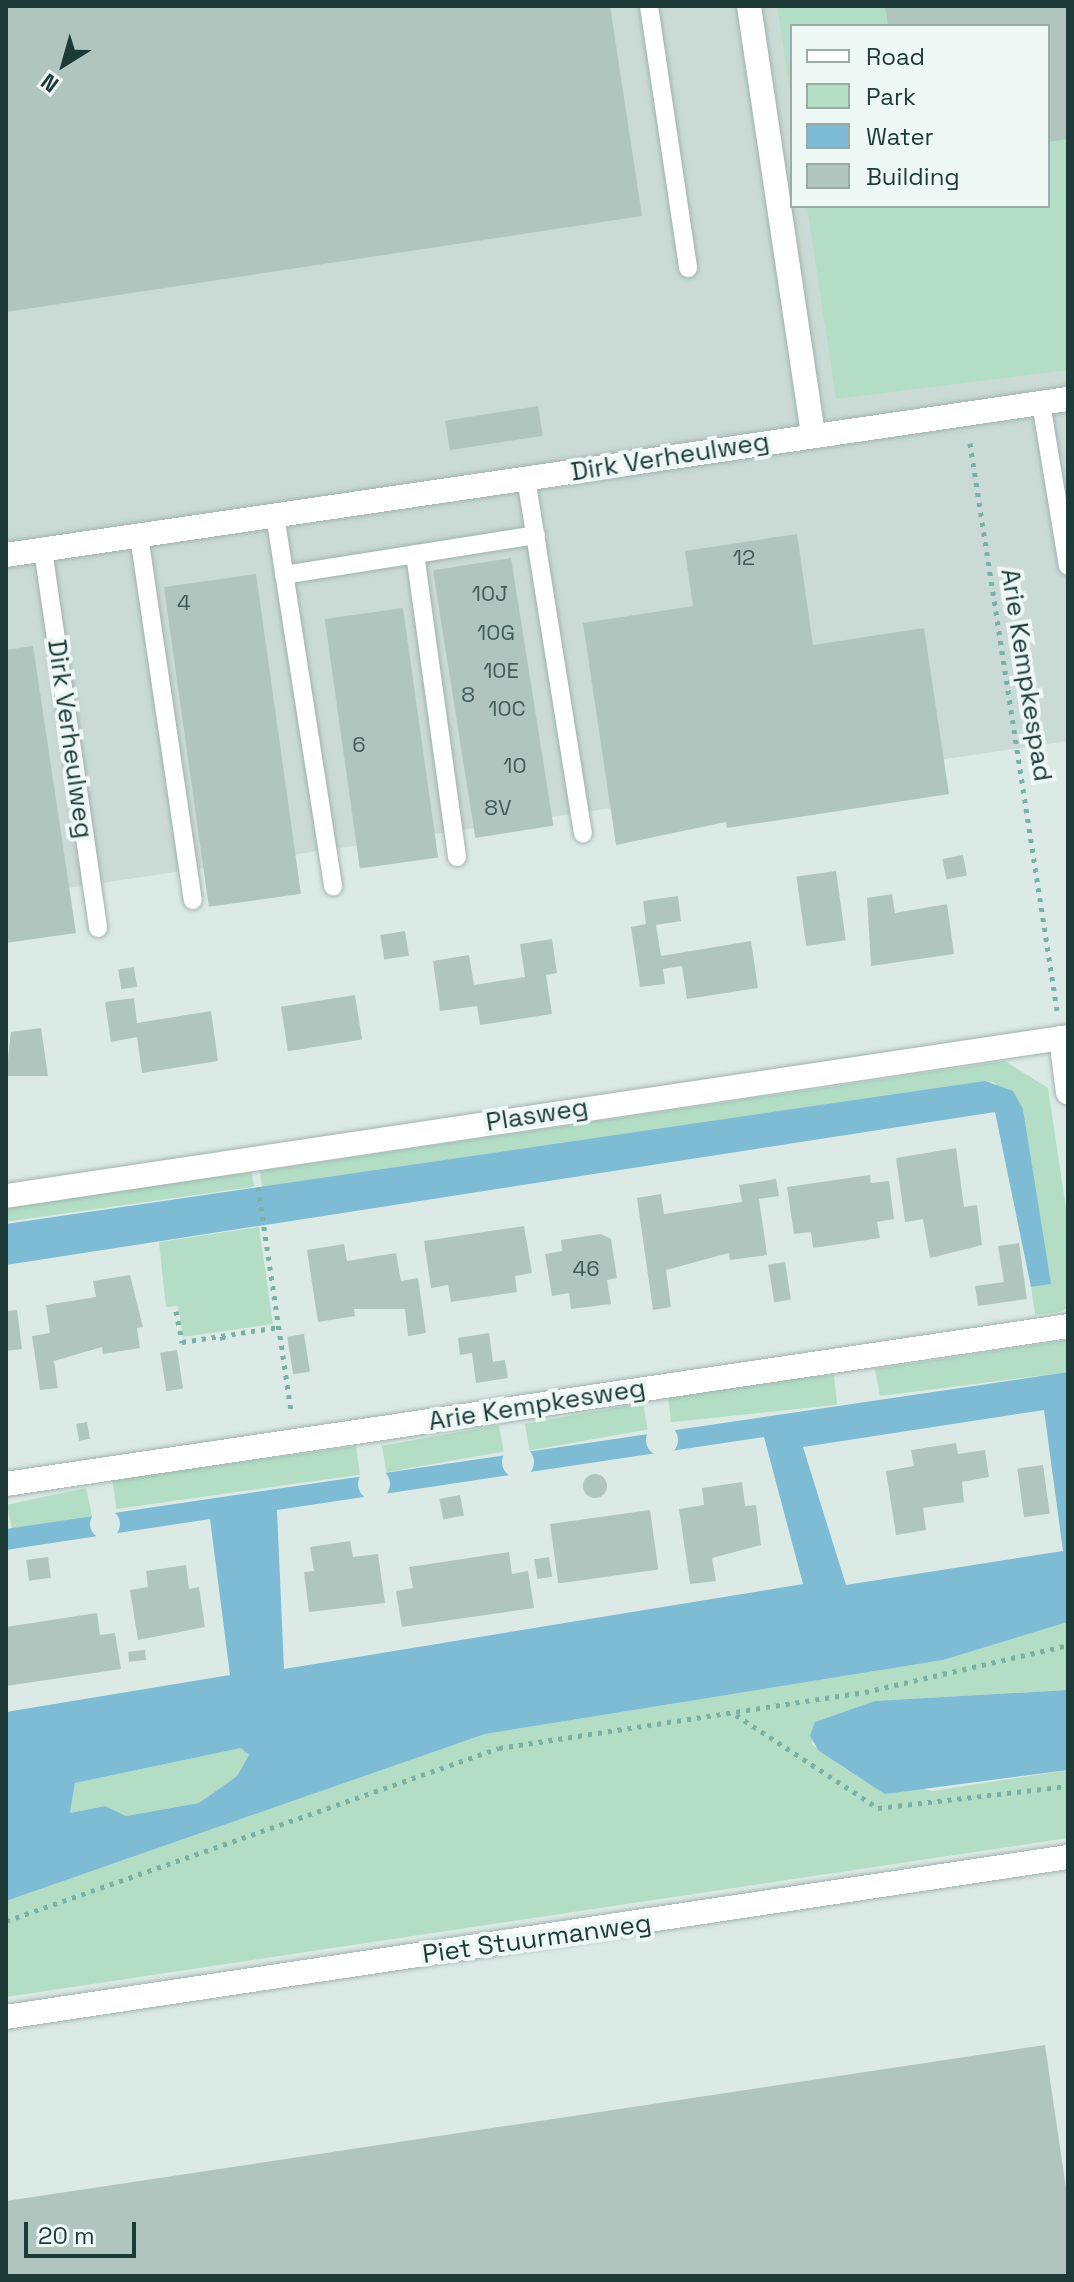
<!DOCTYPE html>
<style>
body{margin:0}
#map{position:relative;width:1074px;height:2282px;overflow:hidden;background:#dceae6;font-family:"Space Grotesk",sans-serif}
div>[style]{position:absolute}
.built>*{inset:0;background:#cadad5}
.green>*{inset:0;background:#b3dec5;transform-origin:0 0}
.water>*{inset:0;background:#7ebbd5}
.pier>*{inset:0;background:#dceae6}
.round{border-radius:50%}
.building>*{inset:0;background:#b1c5bf;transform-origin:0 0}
.path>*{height:5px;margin-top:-2.5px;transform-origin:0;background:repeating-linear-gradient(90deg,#7ab1a7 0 4px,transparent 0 10px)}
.roads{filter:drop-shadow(0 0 2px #9fb2ae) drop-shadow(0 0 2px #9fb2ae)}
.lane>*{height:18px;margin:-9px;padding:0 9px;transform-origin:9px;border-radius:9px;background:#fff}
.street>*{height:24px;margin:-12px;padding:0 12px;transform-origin:12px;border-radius:12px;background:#fff}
span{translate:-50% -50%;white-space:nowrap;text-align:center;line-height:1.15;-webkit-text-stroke:8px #edf7f3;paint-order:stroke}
.number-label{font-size:22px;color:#425d59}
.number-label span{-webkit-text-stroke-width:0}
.street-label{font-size:26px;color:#1d3a37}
.frame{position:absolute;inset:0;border:8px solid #1d3a37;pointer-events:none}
.legend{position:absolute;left:790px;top:24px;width:260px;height:184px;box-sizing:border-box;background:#edf7f3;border:2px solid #9aaba8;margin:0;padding:10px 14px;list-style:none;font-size:24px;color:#1d3a37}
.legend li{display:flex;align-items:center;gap:16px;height:40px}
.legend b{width:40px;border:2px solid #9aaba8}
.north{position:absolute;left:24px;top:24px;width:80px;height:80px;-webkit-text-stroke:6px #edf7f3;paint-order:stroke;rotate:217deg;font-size:22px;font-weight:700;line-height:32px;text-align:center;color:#1d3a37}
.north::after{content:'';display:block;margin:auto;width:28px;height:36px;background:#1d3a37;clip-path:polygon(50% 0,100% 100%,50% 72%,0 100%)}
.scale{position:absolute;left:24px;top:2222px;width:112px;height:36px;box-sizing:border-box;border:4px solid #1d3a37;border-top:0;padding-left:10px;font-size:24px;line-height:28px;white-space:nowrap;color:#1d3a37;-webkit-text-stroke:6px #edf7f3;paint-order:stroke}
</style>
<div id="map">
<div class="built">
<i style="clip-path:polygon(evenodd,6px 6px,1068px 6px,1068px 741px,6px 897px,6px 6px,792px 26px,1048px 26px,1048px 206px,792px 206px,792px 26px)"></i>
</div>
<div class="green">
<i style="clip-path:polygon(777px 6px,1068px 6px,1068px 370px,836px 399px,807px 206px,1048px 206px,1048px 26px,792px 26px,792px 105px)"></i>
<i style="clip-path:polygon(1005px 1061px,1048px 1088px,1068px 1222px,1068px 1308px,1059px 1312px,1035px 1315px,1031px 1287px,1050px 1284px,1023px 1109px,993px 1082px,262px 1187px,260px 1171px)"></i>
<i style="left:252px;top:1172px;width:15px;height:249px;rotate:82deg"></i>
<i style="clip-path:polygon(259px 1227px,273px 1324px,183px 1337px,178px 1306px,166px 1307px,159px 1242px)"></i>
<i style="clip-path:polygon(1068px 1340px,1068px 1372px,880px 1396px,875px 1369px)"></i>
<i style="left:834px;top:1375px;width:30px;height:167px;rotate:84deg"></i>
<i style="left:643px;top:1403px;width:27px;height:120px;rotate:80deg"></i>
<i style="left:499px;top:1425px;width:27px;height:119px;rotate:80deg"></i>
<i style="left:356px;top:1446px;width:29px;height:246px;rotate:82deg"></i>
<i style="left:86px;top:1488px;width:29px;height:81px;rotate:78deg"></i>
<i style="clip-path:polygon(1068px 1622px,1068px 1690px,876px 1701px,815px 1722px,812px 1744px,845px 1769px,932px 1791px,1068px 1770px,1068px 1838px,6px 1997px,6px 1901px,485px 1734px,943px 1660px)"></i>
<i style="clip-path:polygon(241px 1748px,249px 1755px,237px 1776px,199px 1803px,126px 1816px,104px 1806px,70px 1813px,75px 1783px)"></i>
</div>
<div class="water">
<i style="clip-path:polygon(985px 1081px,1013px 1091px,1023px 1109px,1051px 1284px,1031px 1287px,995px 1112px,6px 1265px,6px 1224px)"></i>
<i style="clip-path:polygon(evenodd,1068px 1372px,1068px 1622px,943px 1660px,485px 1734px,6px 1901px,6px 1712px,230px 1675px,210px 1519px,6px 1550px,6px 1529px,1068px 1372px,1044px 1410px,1063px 1551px,846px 1585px,803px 1447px,1044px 1410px,1068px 1372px,764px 1437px,803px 1584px,284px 1669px,277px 1510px,764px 1437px,1068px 1372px,241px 1748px,249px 1755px,237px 1776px,199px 1803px,126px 1816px,105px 1806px,70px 1813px,75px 1783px,241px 1748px)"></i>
<i style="clip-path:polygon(1068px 1690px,1068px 1770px,885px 1794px,819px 1751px,810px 1736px,815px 1722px,875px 1701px)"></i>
</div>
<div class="pier">
<i class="round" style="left:646px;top:1424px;width:32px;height:32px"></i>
<i class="round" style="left:502px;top:1446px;width:32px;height:32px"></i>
<i class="round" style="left:358px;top:1468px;width:32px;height:32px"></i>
<i class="round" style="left:90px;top:1509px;width:30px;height:30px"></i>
</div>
<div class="building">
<i style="clip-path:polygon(6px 6px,610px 6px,642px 216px,6px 312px)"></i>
<i style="clip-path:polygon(885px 6px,1068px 6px,1068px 139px,1048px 142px,1048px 26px,888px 26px)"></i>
<i style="left:538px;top:406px;width:30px;height:94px;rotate:81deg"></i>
<i style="clip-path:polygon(797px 534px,813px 645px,924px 628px,949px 794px,727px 828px,726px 822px,616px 845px,583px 623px,693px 606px,685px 551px)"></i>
<i style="left:511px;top:558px;width:271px;height:79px;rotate:81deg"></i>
<i style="left:256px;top:574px;width:323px;height:93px;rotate:82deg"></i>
<i style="left:403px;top:608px;width:252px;height:79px;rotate:82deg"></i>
<i style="clip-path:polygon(33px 646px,76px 933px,6px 943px,6px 650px)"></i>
<i style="left:963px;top:855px;width:21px;height:21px;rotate:79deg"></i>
<i style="left:836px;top:871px;width:70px;height:40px;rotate:82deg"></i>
<i style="clip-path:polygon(892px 894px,895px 913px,947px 904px,954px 954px,871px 966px,867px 898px)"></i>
<i style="clip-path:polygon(678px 896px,681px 921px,656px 925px,661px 956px,751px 941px,758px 988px,687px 999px,682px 966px,663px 969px,665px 984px,640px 987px,631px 927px,646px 924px,643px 901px)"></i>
<i style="left:405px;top:931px;width:25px;height:25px;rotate:81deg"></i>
<i style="clip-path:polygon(552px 939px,557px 973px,546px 975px,552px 1014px,480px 1025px,477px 1006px,440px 1011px,433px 961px,469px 955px,474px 985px,525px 977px,520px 944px)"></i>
<i style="left:134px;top:967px;width:20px;height:16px;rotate:81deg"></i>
<i style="left:355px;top:995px;width:45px;height:75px;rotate:81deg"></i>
<i style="clip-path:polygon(134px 998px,137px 1023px,211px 1011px,218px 1061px,142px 1073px,137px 1037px,111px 1042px,105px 1002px)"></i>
<i style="clip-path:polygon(41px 1028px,48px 1076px,6px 1076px,11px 1032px)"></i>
<i style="clip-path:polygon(956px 1148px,964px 1207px,977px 1205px,982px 1245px,930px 1258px,923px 1219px,905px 1222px,896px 1158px)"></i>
<i style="clip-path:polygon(870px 1175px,871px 1183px,889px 1181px,894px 1219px,877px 1222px,880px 1238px,813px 1248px,811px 1232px,794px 1234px,787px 1187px)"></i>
<i style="clip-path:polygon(776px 1179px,779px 1196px,759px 1199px,767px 1255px,730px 1260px,729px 1253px,666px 1270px,671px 1307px,653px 1310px,637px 1198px,661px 1194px,664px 1214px,742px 1202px,739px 1185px)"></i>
<i style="clip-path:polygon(524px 1226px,532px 1273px,515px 1276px,517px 1292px,451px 1302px,448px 1285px,431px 1288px,424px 1241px)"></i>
<i style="clip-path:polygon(601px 1234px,611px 1239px,617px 1278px,607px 1280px,611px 1304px,571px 1309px,569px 1293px,552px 1296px,545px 1254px,562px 1251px,561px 1240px)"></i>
<i style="clip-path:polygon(1019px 1243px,1027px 1299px,978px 1306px,975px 1286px,1004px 1282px,998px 1246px)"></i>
<i style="clip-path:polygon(344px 1244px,347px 1261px,396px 1253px,401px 1281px,418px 1278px,426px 1333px,408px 1336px,405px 1309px,354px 1309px,355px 1316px,318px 1322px,307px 1250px)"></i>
<i style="left:785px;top:1262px;width:38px;height:17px;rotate:81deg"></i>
<i style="clip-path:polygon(130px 1275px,143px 1327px,137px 1328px,140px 1348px,103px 1354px,102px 1347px,54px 1361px,58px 1388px,40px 1390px,32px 1336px,50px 1333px,46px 1305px,96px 1297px,93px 1281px)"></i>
<i style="clip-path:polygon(17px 1310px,22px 1349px,6px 1351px,6px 1311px)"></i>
<i style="clip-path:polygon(489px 1333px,493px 1362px,505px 1360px,508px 1378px,476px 1383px,472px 1353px,460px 1355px,458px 1338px)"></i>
<i style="left:304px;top:1334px;width:38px;height:17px;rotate:81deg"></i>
<i style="left:177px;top:1350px;width:39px;height:17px;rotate:81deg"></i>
<i style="left:87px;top:1422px;width:17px;height:11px;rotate:80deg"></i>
<i style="clip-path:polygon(956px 1443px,958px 1454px,985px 1450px,989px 1477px,962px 1482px,964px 1502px,923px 1508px,926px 1530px,896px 1535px,886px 1471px,914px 1466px,911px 1450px)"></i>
<i style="left:1043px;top:1465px;width:49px;height:26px;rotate:82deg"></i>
<i class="round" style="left:583px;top:1474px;width:24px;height:24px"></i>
<i style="clip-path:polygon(742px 1482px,745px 1506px,756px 1505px,761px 1545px,712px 1558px,716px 1581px,690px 1584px,679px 1509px,704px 1505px,702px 1488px)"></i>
<i style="left:460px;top:1495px;width:21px;height:21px;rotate:79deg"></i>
<i style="left:650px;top:1510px;width:60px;height:101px;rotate:82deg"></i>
<i style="clip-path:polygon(350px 1541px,353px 1557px,378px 1554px,385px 1603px,309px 1612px,304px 1572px,314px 1571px,310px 1547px)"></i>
<i style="clip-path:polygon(509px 1552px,512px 1574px,528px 1571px,534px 1608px,402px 1627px,396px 1591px,413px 1588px,409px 1567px)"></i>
<i style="left:48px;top:1557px;width:21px;height:22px;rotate:82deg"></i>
<i style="left:549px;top:1557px;width:20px;height:15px;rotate:81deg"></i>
<i style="clip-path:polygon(186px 1565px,189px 1589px,199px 1587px,205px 1627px,138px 1640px,130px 1590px,148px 1587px,146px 1571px)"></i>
<i style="clip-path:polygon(97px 1613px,100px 1635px,115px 1633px,121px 1669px,6px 1686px,6px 1627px)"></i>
<i style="left:145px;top:1650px;width:10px;height:17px;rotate:84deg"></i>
<i style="clip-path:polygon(1045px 2045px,1068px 2202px,1068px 2276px,6px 2276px,6px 2201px)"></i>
</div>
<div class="path">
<i style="left:970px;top:443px;width:574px;rotate:81.28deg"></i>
<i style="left:258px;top:1187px;width:226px;rotate:81.6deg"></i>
<i style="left:176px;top:1311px;width:32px;rotate:79deg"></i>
<i style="left:182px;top:1342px;width:98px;rotate:-8.8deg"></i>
<i style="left:222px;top:1336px;width:9px;rotate:77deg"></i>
<i style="left:736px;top:1715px;width:170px;rotate:33.2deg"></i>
<i style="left:878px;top:1808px;width:191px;rotate:-6.6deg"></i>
<i style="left:6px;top:1921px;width:522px;rotate:-19.34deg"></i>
<i style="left:499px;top:1748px;width:370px;rotate:-8.7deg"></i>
<i style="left:865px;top:1692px;width:208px;rotate:-13deg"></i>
</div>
<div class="roads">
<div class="lane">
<i style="left:649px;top:6px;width:265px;rotate:81.5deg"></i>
<i style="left:1041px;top:403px;width:165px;rotate:80.6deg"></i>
<i style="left:526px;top:478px;width:360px;rotate:80.9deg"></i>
<i style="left:275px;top:515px;width:376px;rotate:81.1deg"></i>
<i style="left:139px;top:536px;width:368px;rotate:81.6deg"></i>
<i style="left:43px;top:550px;width:382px;rotate:81.7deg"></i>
<i style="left:415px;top:554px;width:306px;rotate:82.1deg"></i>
<i style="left:284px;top:575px;width:255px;rotate:-9deg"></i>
</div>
<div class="street">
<i style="left:749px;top:6px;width:434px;rotate:81.5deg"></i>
<i style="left:6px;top:555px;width:1073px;rotate:-8.36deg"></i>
<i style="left:1061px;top:1038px;width:55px;rotate:82.7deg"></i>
<i style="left:6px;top:1196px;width:1074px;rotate:-8.51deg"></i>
<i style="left:6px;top:1484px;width:1074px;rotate:-8.46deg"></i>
<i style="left:6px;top:2017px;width:1074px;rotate:-8.57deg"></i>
</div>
</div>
<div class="number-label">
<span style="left:744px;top:558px">12</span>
<span style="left:490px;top:594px">10J</span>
<span style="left:184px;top:603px">4</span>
<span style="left:496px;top:633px">10G</span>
<span style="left:501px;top:671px">10E</span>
<span style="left:468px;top:695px">8</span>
<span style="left:507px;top:709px">10C</span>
<span style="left:359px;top:745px">6</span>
<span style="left:515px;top:766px">10</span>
<span style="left:498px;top:808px">8V</span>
<span style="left:586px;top:1269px">46</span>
</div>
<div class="street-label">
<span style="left:670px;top:457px;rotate:-9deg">Dirk Verheulweg</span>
<span style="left:1026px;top:675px;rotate:81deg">Arie Kempkespad</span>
<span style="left:70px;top:739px;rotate:82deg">Dirk Verheulweg</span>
<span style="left:537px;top:1115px;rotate:-9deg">Plasweg</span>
<span style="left:537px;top:1405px;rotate:-9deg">Arie Kempkesweg</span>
<span style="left:537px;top:1939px;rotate:-8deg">Piet Stuurmanweg</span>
</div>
<div class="frame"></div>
<ul class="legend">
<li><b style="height:10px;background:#fff"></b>Road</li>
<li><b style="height:22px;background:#b3dec5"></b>Park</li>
<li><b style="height:22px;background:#7ebbd5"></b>Water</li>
<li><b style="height:22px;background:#b1c5bf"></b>Building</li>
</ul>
<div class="north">N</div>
<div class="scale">20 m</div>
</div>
